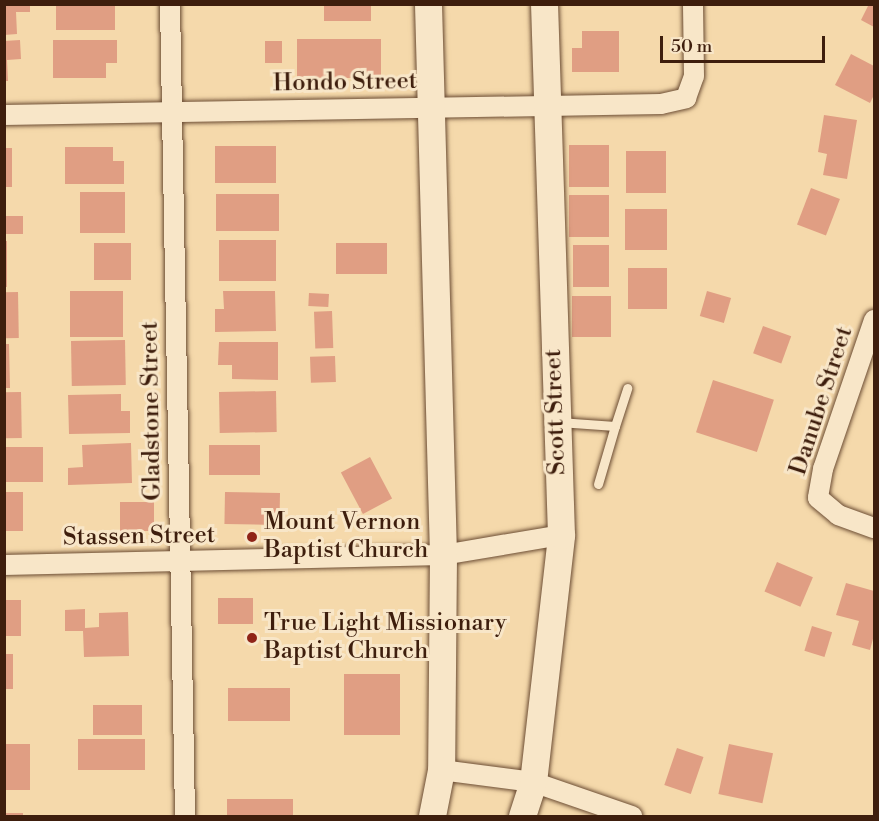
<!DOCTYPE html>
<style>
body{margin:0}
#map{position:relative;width:879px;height:821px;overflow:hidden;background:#f5d9ab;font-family:"Libre Bodoni",serif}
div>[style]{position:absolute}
.building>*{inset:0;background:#e09e83;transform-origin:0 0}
.roads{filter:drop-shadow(0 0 2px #6c4d34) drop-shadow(0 0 2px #6c4d34)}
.service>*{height:9px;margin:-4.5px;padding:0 4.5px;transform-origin:4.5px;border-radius:4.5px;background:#f8e6c8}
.minor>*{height:20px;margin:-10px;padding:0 10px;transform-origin:10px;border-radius:10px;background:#f8e6c8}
.secondary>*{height:27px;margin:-13.5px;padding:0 13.5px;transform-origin:13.5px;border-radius:13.5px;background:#f8e6c8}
.dots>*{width:16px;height:16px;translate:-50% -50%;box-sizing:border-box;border:3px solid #f8e6c8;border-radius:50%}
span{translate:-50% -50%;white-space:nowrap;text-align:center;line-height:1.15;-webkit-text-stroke:6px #f8e6c8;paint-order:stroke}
.street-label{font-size:24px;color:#3e1e0d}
.poi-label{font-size:24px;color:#3e1e0d}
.left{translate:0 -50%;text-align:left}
.frame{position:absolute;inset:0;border:6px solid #3e1e0d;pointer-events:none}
.scale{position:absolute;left:660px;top:36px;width:165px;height:27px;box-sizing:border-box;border:3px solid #3e1e0d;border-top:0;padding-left:8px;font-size:18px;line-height:21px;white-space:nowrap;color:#3e1e0d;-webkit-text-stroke:4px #f8e6c8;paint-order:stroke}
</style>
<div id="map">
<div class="building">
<i style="clip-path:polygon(4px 4px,30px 4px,30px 12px,16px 12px,17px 34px,4px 35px)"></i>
<i style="left:56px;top:4px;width:59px;height:26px"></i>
<i style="left:324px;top:4px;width:47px;height:17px"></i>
<i style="clip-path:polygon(869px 4px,874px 4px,874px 27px,861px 20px)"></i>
<i style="clip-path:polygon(582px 31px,619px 31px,619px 72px,572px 72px,572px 48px,582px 48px)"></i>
<i style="left:297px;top:39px;width:84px;height:39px"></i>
<i style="clip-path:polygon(20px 40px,21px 59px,7px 60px,8px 81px,4px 81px,4px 41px)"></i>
<i style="clip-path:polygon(53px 40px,117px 40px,117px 63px,106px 63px,106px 78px,53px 78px)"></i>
<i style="left:265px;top:41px;width:17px;height:22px"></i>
<i style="clip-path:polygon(851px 54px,874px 66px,874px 95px,870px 103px,835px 85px)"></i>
<i style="clip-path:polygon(824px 115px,857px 120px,847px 179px,823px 175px,827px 154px,818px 152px)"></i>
<i style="left:569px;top:145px;width:40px;height:42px"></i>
<i style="left:215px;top:146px;width:61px;height:37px"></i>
<i style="clip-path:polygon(65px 147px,113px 147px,113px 161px,124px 161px,124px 184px,65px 184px)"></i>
<i style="left:4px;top:148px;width:8px;height:39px"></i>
<i style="left:626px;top:151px;width:40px;height:42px"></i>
<i style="left:811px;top:188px;width:31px;height:39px;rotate:21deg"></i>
<i style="left:80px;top:192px;width:45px;height:41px"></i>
<i style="left:216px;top:194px;width:63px;height:37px"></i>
<i style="left:569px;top:195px;width:40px;height:42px"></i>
<i style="left:625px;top:209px;width:42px;height:41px"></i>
<i style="left:4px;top:216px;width:19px;height:18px"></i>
<i style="left:219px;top:240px;width:57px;height:41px"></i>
<i style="left:4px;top:241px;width:3px;height:46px"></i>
<i style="left:94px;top:243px;width:37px;height:37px"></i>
<i style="left:336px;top:243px;width:51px;height:31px"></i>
<i style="left:573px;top:245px;width:36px;height:42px"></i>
<i style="left:628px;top:268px;width:39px;height:41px"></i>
<i style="left:70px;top:291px;width:53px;height:46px"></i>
<i style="clip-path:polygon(223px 291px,275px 291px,276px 331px,215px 332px,215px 309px,224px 309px)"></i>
<i style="left:707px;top:291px;width:25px;height:26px;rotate:16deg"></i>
<i style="left:18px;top:292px;width:46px;height:14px;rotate:89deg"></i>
<i style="left:309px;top:293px;width:20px;height:13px;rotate:3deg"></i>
<i style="left:572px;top:296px;width:39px;height:41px"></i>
<i style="left:332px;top:311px;width:37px;height:18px;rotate:88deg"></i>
<i style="left:763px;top:326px;width:30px;height:29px;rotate:20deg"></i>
<i style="left:125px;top:340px;width:45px;height:54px;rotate:89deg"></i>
<i style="clip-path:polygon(219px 342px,278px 342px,278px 380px,232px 379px,232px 365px,218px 365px)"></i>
<i style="clip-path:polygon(4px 344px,9px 344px,10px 388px,4px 388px)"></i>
<i style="left:335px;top:356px;width:26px;height:25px;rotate:88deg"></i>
<i style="left:713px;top:380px;width:64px;height:55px;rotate:18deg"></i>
<i style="left:276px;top:391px;width:41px;height:57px;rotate:89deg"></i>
<i style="left:21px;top:392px;width:46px;height:17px;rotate:89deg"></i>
<i style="clip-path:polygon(121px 394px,121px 411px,130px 411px,130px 433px,69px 434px,68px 395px)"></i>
<i style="clip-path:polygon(131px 443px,132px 483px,68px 485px,68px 468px,83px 467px,82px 445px)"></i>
<i style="left:209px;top:445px;width:51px;height:30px"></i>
<i style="left:4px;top:447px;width:39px;height:35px"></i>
<i style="left:370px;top:457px;width:47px;height:33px;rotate:62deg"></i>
<i style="left:5px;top:492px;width:18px;height:39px"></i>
<i style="left:225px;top:492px;width:55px;height:32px;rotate:1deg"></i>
<i style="left:120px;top:502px;width:34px;height:29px"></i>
<i style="left:777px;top:562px;width:39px;height:32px;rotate:23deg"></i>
<i style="clip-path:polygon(846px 583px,874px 591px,874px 635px,870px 650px,852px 645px,859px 621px,836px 615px)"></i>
<i style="left:218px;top:598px;width:35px;height:26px"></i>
<i style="left:4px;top:600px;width:17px;height:36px"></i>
<i style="clip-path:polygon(85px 609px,85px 628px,99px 627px,99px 613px,128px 612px,129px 656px,84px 657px,83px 631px,65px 631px,65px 610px)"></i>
<i style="left:812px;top:626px;width:21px;height:26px;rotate:17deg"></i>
<i style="left:4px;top:654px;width:9px;height:35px"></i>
<i style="left:344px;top:674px;width:56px;height:61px"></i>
<i style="left:228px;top:688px;width:62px;height:33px"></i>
<i style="left:93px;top:705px;width:49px;height:30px"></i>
<i style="left:78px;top:739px;width:67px;height:31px"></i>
<i style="left:4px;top:744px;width:26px;height:46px"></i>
<i style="left:729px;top:744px;width:45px;height:51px;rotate:12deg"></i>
<i style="left:677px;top:748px;width:28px;height:39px;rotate:19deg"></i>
<i style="left:227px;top:799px;width:66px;height:17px"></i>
<i style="left:4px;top:813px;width:19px;height:3px"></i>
</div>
<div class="roads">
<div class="service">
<i style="left:559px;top:422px;width:56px;rotate:4.1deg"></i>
<i style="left:615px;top:426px;width:40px;rotate:-72deg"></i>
<i style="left:598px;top:484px;width:60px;rotate:-73.7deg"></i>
</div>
<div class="minor">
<i style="left:170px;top:4px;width:812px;rotate:88.94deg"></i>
<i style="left:4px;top:115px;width:657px;rotate:-0.96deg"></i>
<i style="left:661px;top:104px;width:26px;rotate:-13deg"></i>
<i style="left:686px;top:98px;width:23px;rotate:-70deg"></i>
<i style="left:694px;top:76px;width:72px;rotate:-90.8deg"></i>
<i style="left:874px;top:320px;width:157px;rotate:108.9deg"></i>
<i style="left:823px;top:469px;width:29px;rotate:100deg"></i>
<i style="left:818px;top:498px;width:26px;rotate:40deg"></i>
<i style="left:838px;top:515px;width:38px;rotate:20deg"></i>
<i style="left:4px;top:565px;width:439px;rotate:-1.3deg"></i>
<i style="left:443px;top:555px;width:120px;rotate:-9.6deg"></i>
<i style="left:441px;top:770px;width:93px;rotate:7.4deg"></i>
<i style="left:533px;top:782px;width:105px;rotate:19deg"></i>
</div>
<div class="secondary">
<i style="left:428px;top:4px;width:551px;rotate:88.44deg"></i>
<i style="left:443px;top:555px;width:215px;rotate:90.5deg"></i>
<i style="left:441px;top:770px;width:47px;rotate:101.1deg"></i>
<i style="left:522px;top:816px;width:36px;rotate:-72deg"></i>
<i style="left:533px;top:782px;width:249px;rotate:-83.5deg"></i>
<i style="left:561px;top:535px;width:531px;rotate:-91.83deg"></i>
</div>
</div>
<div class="dots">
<i style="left:252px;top:537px;background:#8f2418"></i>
<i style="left:252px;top:638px;background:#8f2418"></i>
</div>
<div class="street-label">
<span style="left:345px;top:83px;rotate:-1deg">Hondo Street</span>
<span style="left:822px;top:401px;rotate:-72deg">Danube Street</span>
<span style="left:152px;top:411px;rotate:-91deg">Gladstone Street</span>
<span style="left:556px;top:412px;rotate:-92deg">Scott Street</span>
<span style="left:139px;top:537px;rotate:-1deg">Stassen Street</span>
</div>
<div class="poi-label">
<span class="left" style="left:264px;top:537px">Mount Vernon<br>Baptist Church</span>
<span class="left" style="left:264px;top:638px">True Light Missionary<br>Baptist Church</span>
</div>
<div class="frame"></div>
<div class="scale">50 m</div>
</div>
